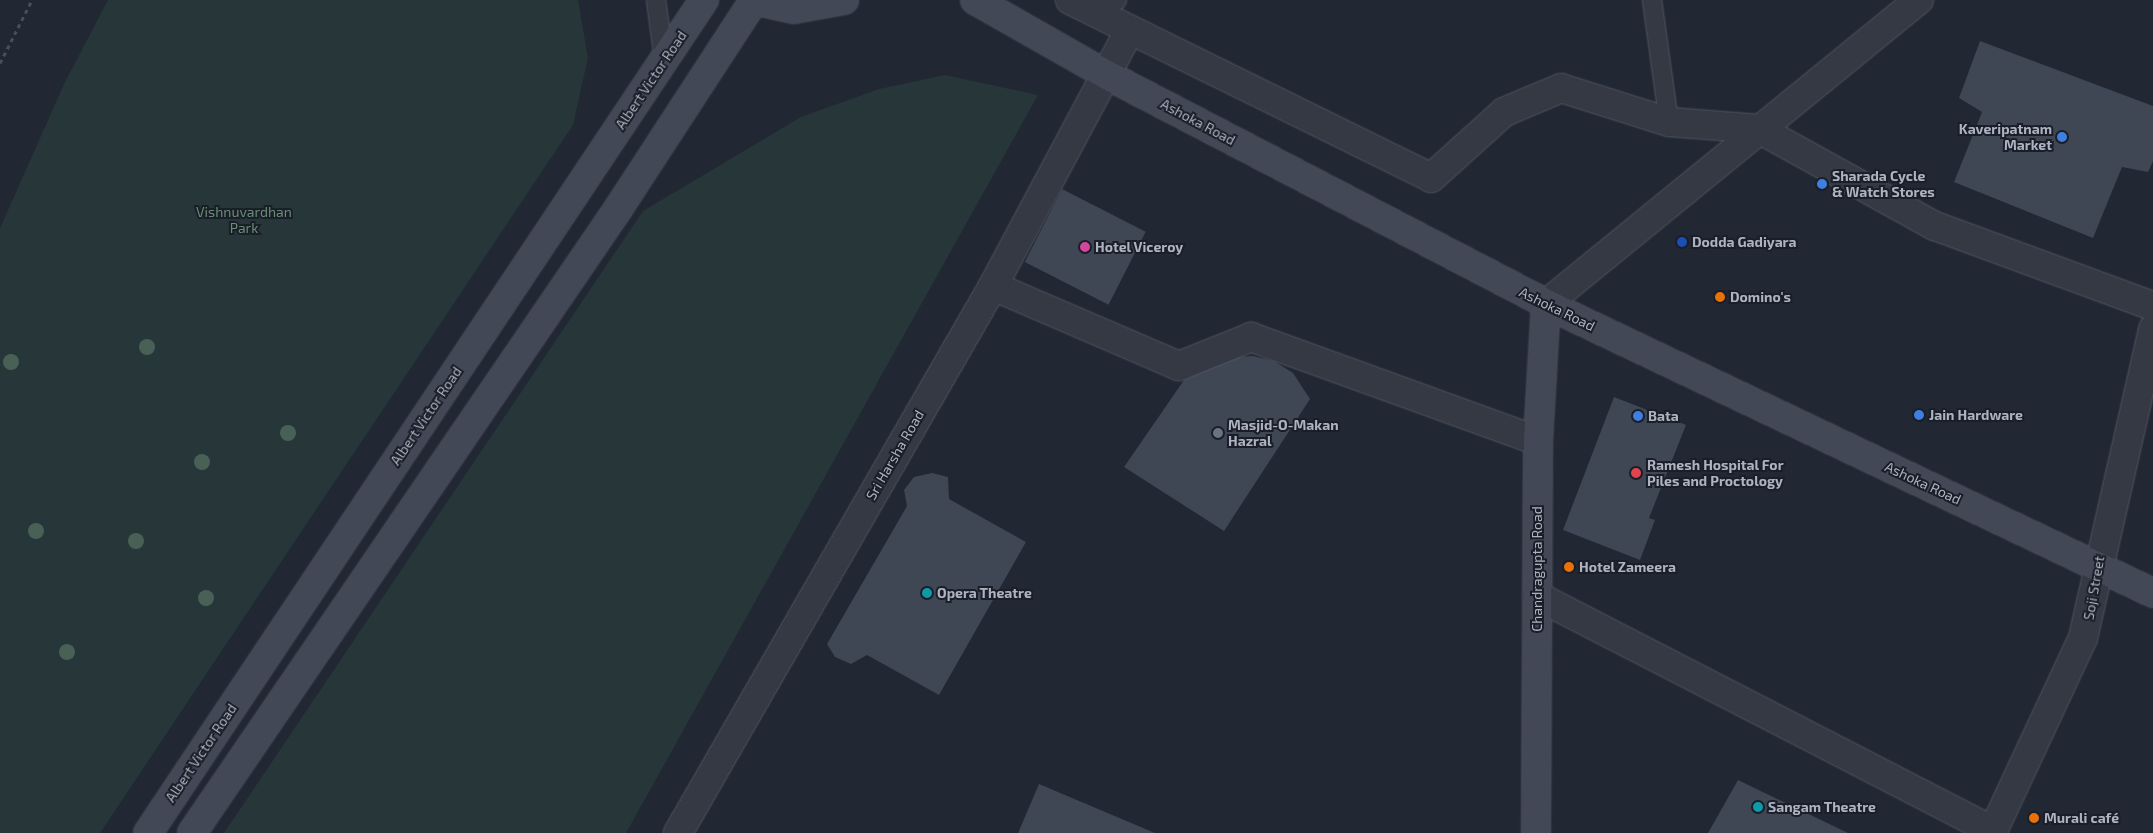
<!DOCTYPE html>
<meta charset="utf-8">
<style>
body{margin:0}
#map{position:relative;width:2153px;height:833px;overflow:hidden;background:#212733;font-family:"Exo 2",sans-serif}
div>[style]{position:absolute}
.green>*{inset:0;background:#273638}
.building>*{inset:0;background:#3f4654;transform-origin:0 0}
.path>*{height:3px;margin-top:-1.5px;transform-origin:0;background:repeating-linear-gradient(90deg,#445155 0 4px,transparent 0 8px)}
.roads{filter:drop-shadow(0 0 1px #515662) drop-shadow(0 0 1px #515662)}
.service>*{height:18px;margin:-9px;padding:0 9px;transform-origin:9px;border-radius:9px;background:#343944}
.minor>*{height:28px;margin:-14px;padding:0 14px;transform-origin:14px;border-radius:14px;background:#343944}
.tertiary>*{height:28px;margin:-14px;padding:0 14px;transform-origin:14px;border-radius:14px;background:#343944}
.secondary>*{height:28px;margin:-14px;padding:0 14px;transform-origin:14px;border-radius:14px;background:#424856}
.trees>*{width:16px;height:16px;margin:-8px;border-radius:50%;background:#496057}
.dots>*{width:14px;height:14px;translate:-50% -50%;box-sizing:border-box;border:2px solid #1a1e28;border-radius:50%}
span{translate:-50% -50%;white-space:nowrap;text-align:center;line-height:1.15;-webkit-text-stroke:4px #1a1e28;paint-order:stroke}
.street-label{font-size:14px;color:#aeb3c1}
.poi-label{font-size:14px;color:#aeb3c1;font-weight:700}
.right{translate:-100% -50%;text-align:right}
.left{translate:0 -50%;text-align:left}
.park-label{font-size:14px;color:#698e75}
</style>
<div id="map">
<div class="green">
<i style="clip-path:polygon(108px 0,578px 0,588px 58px,573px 125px,100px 833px,0 833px,0 228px,64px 84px)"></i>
<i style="clip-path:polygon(945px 75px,1038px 95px,626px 833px,224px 833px,643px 211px,801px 117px,879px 89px)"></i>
</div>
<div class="building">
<i style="clip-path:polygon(1980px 41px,2153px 106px,2153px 161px,2148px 172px,2122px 167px,2093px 238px,1954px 182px,1982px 112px,1959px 98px)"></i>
<i style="left:1062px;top:189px;width:94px;height:82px;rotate:27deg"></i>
<i style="clip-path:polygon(1253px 356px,1274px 361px,1293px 373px,1310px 399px,1224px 531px,1124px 467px,1184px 380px,1234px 357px)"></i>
<i style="clip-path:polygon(1614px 397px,1686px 425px,1649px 518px,1655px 520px,1640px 560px,1563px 530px)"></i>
<i style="clip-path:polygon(932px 473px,948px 477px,949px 499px,1026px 542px,939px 695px,867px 655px,851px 664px,835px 657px,827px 644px,907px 506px,904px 490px,914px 477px)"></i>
<i style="clip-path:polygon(1738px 780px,1848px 833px,1708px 833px)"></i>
<i style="clip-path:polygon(1039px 784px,1155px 833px,1018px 833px)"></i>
</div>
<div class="path">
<i style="left:0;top:63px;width:71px;rotate:-63.1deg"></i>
</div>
<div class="roads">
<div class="service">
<i style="left:656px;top:0;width:61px;rotate:82.4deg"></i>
<i style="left:1652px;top:0;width:123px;rotate:82.1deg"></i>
<i style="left:1098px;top:15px;width:24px;rotate:-38deg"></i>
</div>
<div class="minor">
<i style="left:1759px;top:129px;width:201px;rotate:28.9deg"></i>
<i style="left:1935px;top:226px;width:232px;rotate:20.2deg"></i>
<i style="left:993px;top:286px;width:202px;rotate:23.3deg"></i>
<i style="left:1179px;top:366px;width:78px;rotate:-21.9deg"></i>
<i style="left:1251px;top:337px;width:305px;rotate:19.9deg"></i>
<i style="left:1537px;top:596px;width:513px;rotate:27.26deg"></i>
<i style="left:1992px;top:833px;width:215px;rotate:-65deg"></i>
<i style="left:2083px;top:638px;width:317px;rotate:-77.2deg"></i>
</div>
<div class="tertiary">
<i style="left:1070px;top:0;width:402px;rotate:26.2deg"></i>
<i style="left:1431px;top:178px;width:98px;rotate:-42.1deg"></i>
<i style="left:1504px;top:112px;width:62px;rotate:-22.8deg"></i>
<i style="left:1561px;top:88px;width:113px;rotate:17.5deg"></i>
<i style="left:1669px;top:122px;width:90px;rotate:4.4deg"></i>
<i style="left:1546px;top:304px;width:481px;rotate:-39.2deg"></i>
<i style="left:678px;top:833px;width:631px;rotate:-60.06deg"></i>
<i style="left:993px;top:286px;width:289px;rotate:-61.9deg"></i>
</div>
<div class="secondary">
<i style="left:753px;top:0;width:42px;rotate:12.4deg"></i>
<i style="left:794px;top:9px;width:51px;rotate:-10.2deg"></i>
<i style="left:975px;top:0;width:152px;rotate:29.6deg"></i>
<i style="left:1107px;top:75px;width:495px;rotate:27.5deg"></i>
<i style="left:1546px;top:304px;width:672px;rotate:25.46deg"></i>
<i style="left:148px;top:833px;width:1002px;rotate:-56.28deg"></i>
<i style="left:192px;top:833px;width:756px;rotate:-55.68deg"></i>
<i style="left:618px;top:209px;width:249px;rotate:-56.9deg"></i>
<i style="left:1536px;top:833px;width:392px;rotate:-89.7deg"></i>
<i style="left:1538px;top:441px;width:137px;rotate:-86.7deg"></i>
</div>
</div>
<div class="trees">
<i style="left:147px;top:347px"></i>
<i style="left:11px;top:362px"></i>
<i style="left:288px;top:433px"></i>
<i style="left:202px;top:462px"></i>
<i style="left:36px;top:531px"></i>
<i style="left:136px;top:541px"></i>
<i style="left:206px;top:598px"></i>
<i style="left:67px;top:652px"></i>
</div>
<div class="dots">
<i style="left:2062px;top:137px;background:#3f7fe0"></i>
<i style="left:1822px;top:184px;background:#3f7fe0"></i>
<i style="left:1682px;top:242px;background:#1a4fb4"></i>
<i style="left:1085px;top:247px;background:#d1479c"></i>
<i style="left:1720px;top:297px;background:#e8710a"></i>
<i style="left:1919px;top:415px;background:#3f7fe0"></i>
<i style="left:1638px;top:416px;background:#3f7fe0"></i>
<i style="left:1218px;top:433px;background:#6b7280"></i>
<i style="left:1636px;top:473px;background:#e0444e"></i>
<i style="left:1569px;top:567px;background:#e8710a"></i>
<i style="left:927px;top:593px;background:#0f9aa8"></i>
<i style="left:1758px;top:807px;background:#0f9aa8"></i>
<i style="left:2034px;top:818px;background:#e8710a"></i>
</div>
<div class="street-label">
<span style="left:651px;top:80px;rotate:-56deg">Albert Victor Road</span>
<span style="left:1198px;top:122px;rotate:28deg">Ashoka Road</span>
<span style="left:1557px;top:309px;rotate:26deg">Ashoka Road</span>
<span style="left:426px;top:416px;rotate:-56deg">Albert Victor Road</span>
<span style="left:895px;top:455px;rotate:-60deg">Sri Harsha Road</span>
<span style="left:1923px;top:483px;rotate:25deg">Ashoka Road</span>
<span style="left:1537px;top:569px;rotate:-90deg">Chandragupta Road</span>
<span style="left:2094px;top:588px;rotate:-80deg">Soji Street</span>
<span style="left:201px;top:753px;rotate:-56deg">Albert Victor Road</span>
</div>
<div class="poi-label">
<span class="right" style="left:2052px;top:137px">Kaveripatnam<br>Market</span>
<span class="left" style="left:1832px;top:184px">Sharada Cycle<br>&amp; Watch Stores</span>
<span class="left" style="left:1692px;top:242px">Dodda Gadiyara</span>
<span class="left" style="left:1095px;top:247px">Hotel Viceroy</span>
<span class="left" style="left:1730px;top:297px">Domino's</span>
<span class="left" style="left:1929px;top:415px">Jain Hardware</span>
<span class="left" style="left:1648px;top:416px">Bata</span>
<span class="left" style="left:1228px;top:433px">Masjid-O-Makan<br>Hazral</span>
<span class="left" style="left:1647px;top:473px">Ramesh Hospital For<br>Piles and Proctology</span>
<span class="left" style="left:1579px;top:567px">Hotel Zameera</span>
<span class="left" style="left:937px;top:593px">Opera Theatre</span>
<span class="left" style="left:1768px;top:807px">Sangam Theatre</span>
<span class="left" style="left:2044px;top:818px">Murali café</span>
</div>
<div class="park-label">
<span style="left:244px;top:220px">Vishnuvardhan<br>Park</span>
</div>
</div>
